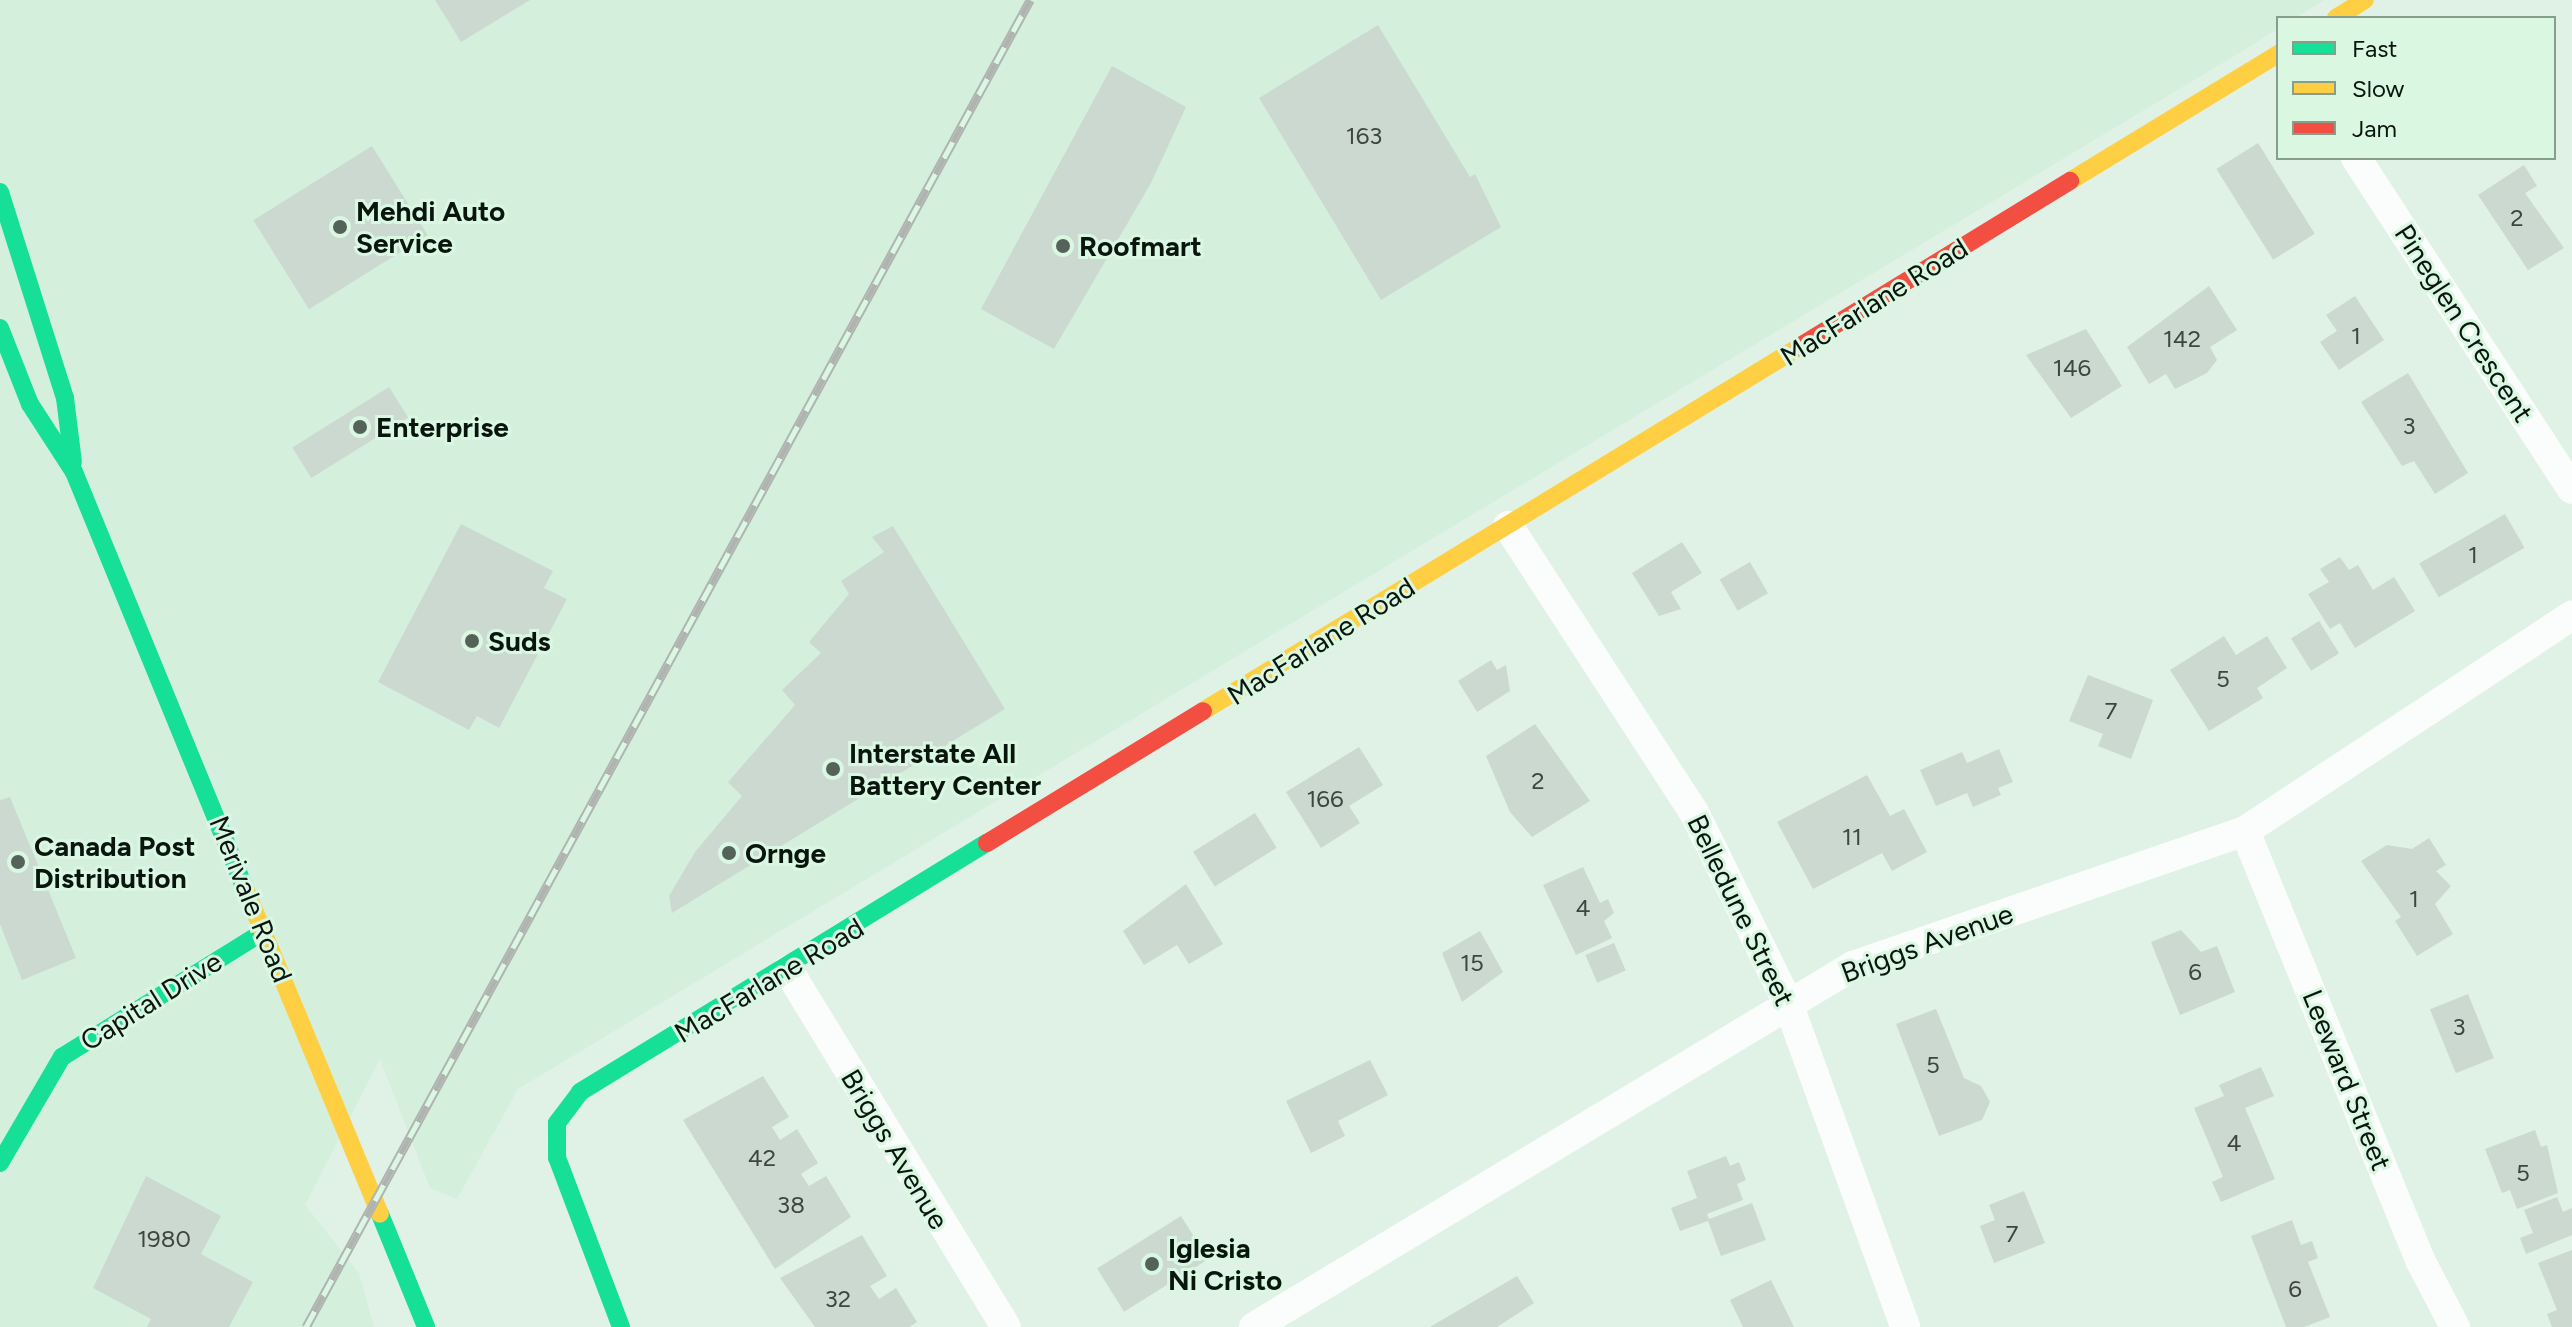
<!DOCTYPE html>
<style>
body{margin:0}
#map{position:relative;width:2572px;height:1327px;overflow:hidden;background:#e0f1e5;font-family:Figtree,sans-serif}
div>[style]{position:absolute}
.built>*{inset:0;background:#d4f0dc}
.building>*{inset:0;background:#ccd9d0;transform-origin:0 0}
.street>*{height:30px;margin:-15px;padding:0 15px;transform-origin:15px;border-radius:15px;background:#fafdfb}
.fast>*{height:18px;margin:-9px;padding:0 9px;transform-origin:9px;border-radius:9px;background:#16e098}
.slow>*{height:18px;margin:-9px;padding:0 9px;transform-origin:9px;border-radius:9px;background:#ffcf43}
.jam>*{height:18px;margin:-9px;padding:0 9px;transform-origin:9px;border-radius:9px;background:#f24e42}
.rail>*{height:9px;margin-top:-4.5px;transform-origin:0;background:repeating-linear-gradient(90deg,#daf7e2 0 18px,#b0b4b1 0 36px);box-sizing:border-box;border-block:2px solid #b0b4b1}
.dots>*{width:22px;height:22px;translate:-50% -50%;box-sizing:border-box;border:4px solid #daf7e2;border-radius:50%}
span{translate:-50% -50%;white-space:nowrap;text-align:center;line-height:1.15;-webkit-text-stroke:6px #daf7e2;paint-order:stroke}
.number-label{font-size:24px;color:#3c4740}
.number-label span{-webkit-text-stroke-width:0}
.poi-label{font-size:28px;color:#0a150e;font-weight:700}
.left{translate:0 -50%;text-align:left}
.street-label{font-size:28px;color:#0a150e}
.legend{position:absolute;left:2276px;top:16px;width:280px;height:144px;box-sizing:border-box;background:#daf7e2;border:2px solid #879d8d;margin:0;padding:10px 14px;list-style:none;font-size:24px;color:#0a150e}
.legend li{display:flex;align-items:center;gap:16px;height:40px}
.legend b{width:40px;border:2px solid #879d8d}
</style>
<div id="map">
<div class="built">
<i style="clip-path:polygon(0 0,2324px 0,2295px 18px,2278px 18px,2278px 29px,2239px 53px,518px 1089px,457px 1199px,430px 1188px,380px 1059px,305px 1205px,359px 1273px,374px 1327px,0 1327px)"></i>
</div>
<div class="building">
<i style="clip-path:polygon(435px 0,530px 0,461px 42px)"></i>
<i style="clip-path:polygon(1378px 25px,1470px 177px,1475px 174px,1501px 227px,1381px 300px,1259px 98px)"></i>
<i style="clip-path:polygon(1112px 66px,1186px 107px,1151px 183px,1054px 349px,981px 309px)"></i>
<i style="left:2258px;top:143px;width:107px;height:49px;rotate:58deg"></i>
<i style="left:372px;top:146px;width:105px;height:140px;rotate:58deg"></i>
<i style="clip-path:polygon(2524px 165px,2537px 186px,2525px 193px,2564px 248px,2528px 270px,2478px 195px)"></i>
<i style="clip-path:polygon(2209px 286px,2237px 330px,2210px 347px,2217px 360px,2207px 373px,2175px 389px,2166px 374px,2149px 384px,2127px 347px)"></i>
<i style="clip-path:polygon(2355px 296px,2384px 340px,2339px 370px,2320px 342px,2337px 331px,2326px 315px)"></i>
<i style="clip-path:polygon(2086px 329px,2122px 386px,2071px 418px,2026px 355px)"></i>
<i style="clip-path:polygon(2408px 373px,2468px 473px,2435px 494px,2414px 461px,2402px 466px,2361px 402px)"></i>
<i style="left:389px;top:387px;width:36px;height:114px;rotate:58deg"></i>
<i style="left:2505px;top:514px;width:39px;height:99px;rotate:60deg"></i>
<i style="clip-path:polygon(461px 524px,553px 571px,544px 588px,567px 599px,499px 728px,477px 716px,469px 730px,378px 682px)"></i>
<i style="clip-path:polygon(893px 526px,1005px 709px,672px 913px,669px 896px,695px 852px,742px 796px,728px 782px,795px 705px,782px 690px,821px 653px,809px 642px,849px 594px,841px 581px,884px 552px,872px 537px)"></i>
<i style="clip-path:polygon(1682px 542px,1702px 573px,1671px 592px,1681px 609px,1659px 616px,1632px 573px)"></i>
<i style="clip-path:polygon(2340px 557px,2349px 570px,2358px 565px,2373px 590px,2394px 577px,2415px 611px,2355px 648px,2340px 623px,2330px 629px,2308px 594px,2329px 582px,2320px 569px)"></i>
<i style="left:1750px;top:562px;width:36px;height:35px;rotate:60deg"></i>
<i style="left:2319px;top:621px;width:38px;height:33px;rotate:58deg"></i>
<i style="clip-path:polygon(2224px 636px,2236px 655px,2267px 636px,2287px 668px,2257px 688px,2263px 698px,2209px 731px,2170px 670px)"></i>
<i style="clip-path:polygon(1491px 660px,1497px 670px,1506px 665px,1510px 691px,1477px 712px,1458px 681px)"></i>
<i style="clip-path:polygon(2088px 675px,2153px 700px,2131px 759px,2098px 746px,2103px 734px,2069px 721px)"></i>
<i style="clip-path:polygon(1535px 724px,1590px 801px,1532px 837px,1510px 812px,1486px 756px)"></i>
<i style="clip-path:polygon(1359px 747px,1383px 785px,1349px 806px,1360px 823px,1321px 848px,1286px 792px)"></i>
<i style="clip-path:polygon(1999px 749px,2013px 782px,1998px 788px,2001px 795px,1973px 807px,1967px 793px,1936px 806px,1920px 770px,1962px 752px,1967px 763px)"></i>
<i style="clip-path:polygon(1867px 775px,1890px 816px,1904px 809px,1927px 852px,1892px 871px,1882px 853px,1813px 889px,1777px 822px)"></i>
<i style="clip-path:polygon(10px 797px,76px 958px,22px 980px,0 924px,0 800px)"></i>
<i style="left:1255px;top:813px;width:41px;height:73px;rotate:58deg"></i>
<i style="clip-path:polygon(2429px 838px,2446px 865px,2436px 871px,2451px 886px,2435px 904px,2453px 934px,2417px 956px,2395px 921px,2401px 917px,2361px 861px,2387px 845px,2412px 849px)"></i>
<i style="clip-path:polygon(1583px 867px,1600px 903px,1608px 899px,1614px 913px,1604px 921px,1612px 938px,1576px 955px,1543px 885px)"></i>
<i style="clip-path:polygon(1186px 884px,1223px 944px,1189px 964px,1177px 945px,1144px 965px,1123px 931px)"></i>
<i style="clip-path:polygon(2181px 930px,2201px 952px,2217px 946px,2235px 992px,2180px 1015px,2151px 942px)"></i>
<i style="clip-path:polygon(1480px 931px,1503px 972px,1462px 1002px,1442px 953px)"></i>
<i style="left:1614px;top:943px;width:30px;height:31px;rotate:67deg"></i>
<i style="left:2468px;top:994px;width:69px;height:41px;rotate:68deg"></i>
<i style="clip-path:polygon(1936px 1009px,1964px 1078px,1981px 1086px,1990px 1102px,1982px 1120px,1939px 1136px,1896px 1024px)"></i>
<i style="clip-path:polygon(1370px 1060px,1388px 1095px,1338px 1121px,1345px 1136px,1311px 1153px,1286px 1101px)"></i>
<i style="clip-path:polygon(2261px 1067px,2274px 1096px,2245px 1108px,2275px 1179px,2221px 1202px,2212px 1182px,2223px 1177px,2194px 1108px,2224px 1096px,2219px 1085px)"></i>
<i style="clip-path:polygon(763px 1076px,789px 1117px,772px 1127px,780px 1140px,797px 1129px,818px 1163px,801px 1174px,809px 1186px,826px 1176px,851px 1217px,775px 1269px,683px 1120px)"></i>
<i style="clip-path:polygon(2535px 1130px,2541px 1147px,2547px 1145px,2558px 1193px,2517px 1209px,2510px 1190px,2502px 1193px,2485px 1149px)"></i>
<i style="clip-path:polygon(1726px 1156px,1730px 1166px,1739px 1162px,1746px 1180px,1737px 1184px,1743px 1200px,1707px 1214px,1709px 1219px,1752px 1203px,1766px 1240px,1721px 1256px,1708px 1221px,1680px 1231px,1671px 1208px,1697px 1198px,1687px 1171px)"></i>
<i style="clip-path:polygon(146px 1176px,221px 1216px,201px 1254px,253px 1282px,229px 1327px,147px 1327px,151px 1319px,93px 1288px)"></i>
<i style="clip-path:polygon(2024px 1191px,2045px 1243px,1994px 1263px,1980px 1226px,1995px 1220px,1989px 1205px)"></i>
<i style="clip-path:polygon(2557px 1197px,2563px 1212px,2572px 1208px,2572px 1235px,2526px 1254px,2520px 1238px,2533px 1233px,2524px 1210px)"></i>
<i style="left:1181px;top:1216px;width:51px;height:99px;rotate:58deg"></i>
<i style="clip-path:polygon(2292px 1220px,2301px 1245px,2312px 1241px,2318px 1258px,2308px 1262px,2330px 1317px,2304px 1327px,2286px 1327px,2251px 1236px)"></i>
<i style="clip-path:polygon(862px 1235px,887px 1276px,870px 1286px,879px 1299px,896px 1288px,917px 1322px,909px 1327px,815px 1327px,780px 1278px)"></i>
<i style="clip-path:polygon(2572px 1250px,2572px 1327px,2552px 1327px,2547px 1314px,2557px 1310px,2538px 1263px)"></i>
<i style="clip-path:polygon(1517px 1276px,1534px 1303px,1497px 1327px,1430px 1327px)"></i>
<i style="clip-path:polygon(1771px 1280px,1794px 1327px,1743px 1327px,1730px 1300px)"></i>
</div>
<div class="street">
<i style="left:2356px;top:158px;width:395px;rotate:56.9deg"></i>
<i style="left:1508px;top:526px;width:341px;rotate:57deg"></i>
<i style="left:1694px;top:812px;width:213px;rotate:63.8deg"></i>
<i style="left:1788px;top:1003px;width:344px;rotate:70.1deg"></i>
<i style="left:2245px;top:831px;width:463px;rotate:67.8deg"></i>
<i style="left:2420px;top:1260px;width:76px;rotate:62.4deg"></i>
<i style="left:788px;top:970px;width:418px;rotate:58.6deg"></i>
<i style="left:1254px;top:1327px;width:699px;rotate:-31.08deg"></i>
<i style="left:1853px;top:966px;width:415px;rotate:-19deg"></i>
<i style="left:2245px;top:831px;width:392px;rotate:-33.4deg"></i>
</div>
<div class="fast">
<i style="left:0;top:192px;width:216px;rotate:72.5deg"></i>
<i style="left:65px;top:398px;width:64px;rotate:82.9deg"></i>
<i style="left:0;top:328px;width:82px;rotate:68.5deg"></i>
<i style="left:30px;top:404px;width:81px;rotate:57.1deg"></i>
<i style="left:74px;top:472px;width:455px;rotate:67.7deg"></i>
<i style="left:0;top:1163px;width:123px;rotate:-59.7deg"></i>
<i style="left:62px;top:1057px;width:237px;rotate:-31.9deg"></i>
<i style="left:380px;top:1214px;width:122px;rotate:67.8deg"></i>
<i style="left:621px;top:1327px;width:181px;rotate:-110.7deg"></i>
<i style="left:557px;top:1158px;width:35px;rotate:-90deg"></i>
<i style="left:557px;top:1123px;width:39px;rotate:-53deg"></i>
<i style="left:580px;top:1092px;width:477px;rotate:-31.5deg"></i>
</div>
<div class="slow">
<i style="left:2336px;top:18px;width:34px;rotate:-32deg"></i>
<i style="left:2070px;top:181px;width:244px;rotate:-31.4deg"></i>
<i style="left:1203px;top:711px;width:698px;rotate:-31.41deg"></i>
<i style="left:247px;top:893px;width:347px;rotate:67.5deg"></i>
</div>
<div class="jam">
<i style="left:1799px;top:347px;width:318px;rotate:-31.5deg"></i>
<i style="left:987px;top:843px;width:253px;rotate:-31.4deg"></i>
</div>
<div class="rail">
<i style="left:306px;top:1327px;width:1512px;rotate:-61.38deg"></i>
</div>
<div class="dots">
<i style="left:340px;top:227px;background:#556259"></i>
<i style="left:1063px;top:246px;background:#556259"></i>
<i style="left:360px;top:427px;background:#556259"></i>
<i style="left:472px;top:641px;background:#556259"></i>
<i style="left:833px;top:769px;background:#556259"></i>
<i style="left:729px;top:853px;background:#556259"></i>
<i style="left:18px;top:862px;background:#556259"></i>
<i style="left:1152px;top:1264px;background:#556259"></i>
</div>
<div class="number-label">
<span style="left:1364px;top:136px">163</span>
<span style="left:2517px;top:218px">2</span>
<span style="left:2356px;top:336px">1</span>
<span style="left:2182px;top:339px">142</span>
<span style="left:2072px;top:368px">146</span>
<span style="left:2409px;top:426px">3</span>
<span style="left:2473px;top:555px">1</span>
<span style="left:2223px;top:679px">5</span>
<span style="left:2111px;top:711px">7</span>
<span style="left:1538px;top:781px">2</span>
<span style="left:1325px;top:799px">166</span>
<span style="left:1852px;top:837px">11</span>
<span style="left:2414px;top:899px">1</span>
<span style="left:1583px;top:908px">4</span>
<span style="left:1472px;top:963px">15</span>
<span style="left:2195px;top:972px">6</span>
<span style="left:2459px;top:1027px">3</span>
<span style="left:1933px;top:1065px">5</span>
<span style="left:2234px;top:1143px">4</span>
<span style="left:762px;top:1158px">42</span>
<span style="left:2523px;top:1173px">5</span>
<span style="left:791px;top:1205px">38</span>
<span style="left:2012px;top:1234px">7</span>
<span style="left:164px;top:1239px">1980</span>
<span style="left:2295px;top:1289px">6</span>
<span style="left:838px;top:1299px">32</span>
</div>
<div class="poi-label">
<span class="left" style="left:356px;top:227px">Mehdi Auto<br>Service</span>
<span class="left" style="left:1079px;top:246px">Roofmart</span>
<span class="left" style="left:376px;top:427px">Enterprise</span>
<span class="left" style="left:488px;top:641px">Suds</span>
<span class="left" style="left:849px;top:769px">Interstate All<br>Battery Center</span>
<span class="left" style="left:34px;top:862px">Canada Post<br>Distribution</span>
<span class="left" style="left:745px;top:853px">Ornge</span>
<span class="left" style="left:1168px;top:1264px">Iglesia<br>Ni Cristo</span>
</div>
<div class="street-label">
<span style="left:1874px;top:302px;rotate:-32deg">MacFarlane Road</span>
<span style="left:2464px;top:323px;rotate:57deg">Pineglen Crescent</span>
<span style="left:1321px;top:641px;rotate:-32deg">MacFarlane Road</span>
<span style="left:251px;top:899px;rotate:68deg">Merivale Road</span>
<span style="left:1741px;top:910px;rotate:64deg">Belledune Street</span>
<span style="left:1927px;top:943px;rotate:-20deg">Briggs Avenue</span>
<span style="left:769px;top:980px;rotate:-31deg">MacFarlane Road</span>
<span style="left:151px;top:1001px;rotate:-32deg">Capital Drive</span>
<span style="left:2347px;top:1080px;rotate:68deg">Leeward Street</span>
<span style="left:895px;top:1149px;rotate:59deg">Briggs Avenue</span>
</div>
<ul class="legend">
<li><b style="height:10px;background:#16e098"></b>Fast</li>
<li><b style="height:10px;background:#ffcf43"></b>Slow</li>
<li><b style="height:10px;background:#f24e42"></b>Jam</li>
</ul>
</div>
